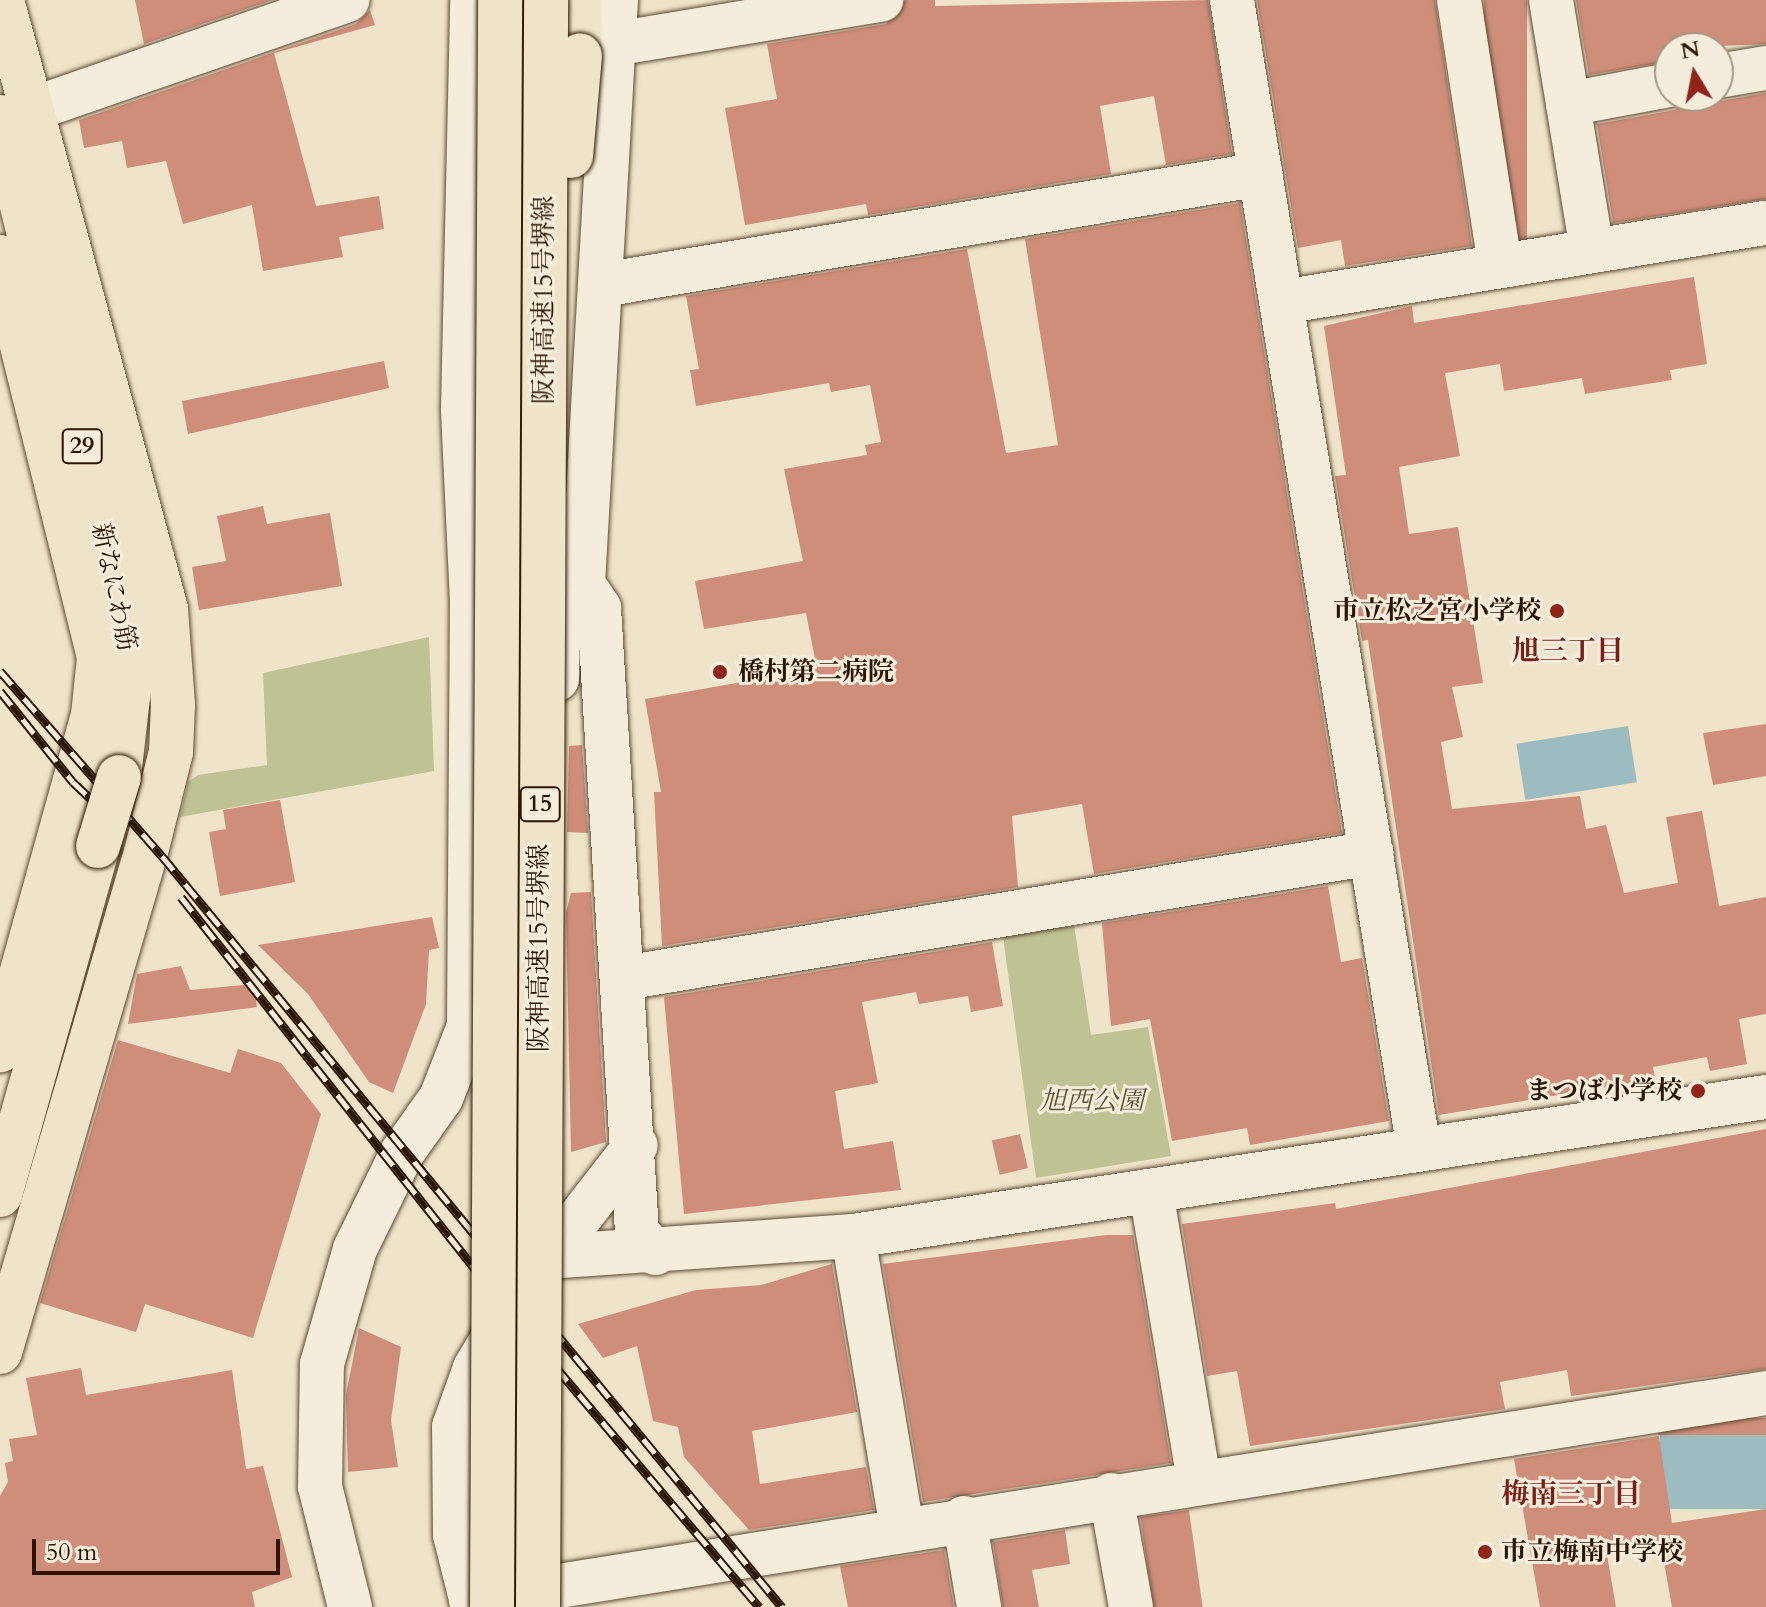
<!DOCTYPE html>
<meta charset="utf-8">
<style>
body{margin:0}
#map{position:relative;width:1766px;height:1607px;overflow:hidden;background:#efe3c9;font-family:Cardo,"Noto Serif JP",serif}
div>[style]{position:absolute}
.green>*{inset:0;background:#bfc293}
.water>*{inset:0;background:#9dbcbf;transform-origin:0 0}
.building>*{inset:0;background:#cf8e7a;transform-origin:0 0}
.roads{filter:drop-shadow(0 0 2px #5d4933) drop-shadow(0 0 2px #5d4933)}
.minor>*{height:44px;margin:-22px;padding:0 22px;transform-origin:22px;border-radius:22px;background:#f5eddc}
.major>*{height:44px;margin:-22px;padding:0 22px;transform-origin:22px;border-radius:22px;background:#efe3c9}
.highway>*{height:44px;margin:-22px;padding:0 22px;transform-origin:22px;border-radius:22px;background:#efe3c9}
.rail>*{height:9px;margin-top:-4.5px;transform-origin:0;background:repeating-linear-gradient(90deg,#f5eddc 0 18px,#2c1601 0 36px);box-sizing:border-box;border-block:2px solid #2c1601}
.bridges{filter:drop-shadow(0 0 2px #2c1601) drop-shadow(0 0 2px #2c1601)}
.major-bridge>*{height:44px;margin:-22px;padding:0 22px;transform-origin:22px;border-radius:22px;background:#efe3c9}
.highway-bridge>*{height:44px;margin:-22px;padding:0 22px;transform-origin:22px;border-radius:22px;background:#efe3c9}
.dots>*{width:22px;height:22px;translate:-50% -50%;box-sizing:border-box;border:4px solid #f5eddc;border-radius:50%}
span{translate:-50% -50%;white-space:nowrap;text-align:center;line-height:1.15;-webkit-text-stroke:6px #f5eddc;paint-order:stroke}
.shield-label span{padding:2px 6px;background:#f5eddc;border:2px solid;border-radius:6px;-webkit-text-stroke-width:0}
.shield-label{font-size:24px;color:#2c1601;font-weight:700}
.street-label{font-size:26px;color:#2c1601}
.poi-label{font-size:26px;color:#2c1601;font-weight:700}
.right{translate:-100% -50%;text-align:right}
.left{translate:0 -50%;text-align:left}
.park-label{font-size:26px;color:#5f5234;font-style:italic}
.neighbourhood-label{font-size:28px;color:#7a1f14;font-weight:700}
.north{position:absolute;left:1654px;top:32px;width:80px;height:80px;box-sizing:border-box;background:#f5eddc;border:2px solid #a59784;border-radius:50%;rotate:350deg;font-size:22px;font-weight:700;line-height:32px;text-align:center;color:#2c1601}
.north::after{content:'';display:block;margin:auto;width:28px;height:36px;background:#8f2418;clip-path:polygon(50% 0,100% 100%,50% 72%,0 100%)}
.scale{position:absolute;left:32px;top:1539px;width:248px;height:36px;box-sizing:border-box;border:4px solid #2c1601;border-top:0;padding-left:10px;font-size:24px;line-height:28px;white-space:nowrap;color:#2c1601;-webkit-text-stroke:6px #f5eddc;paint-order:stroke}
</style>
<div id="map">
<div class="green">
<i style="clip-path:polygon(429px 637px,434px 771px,180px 817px,188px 782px,198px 775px,267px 765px,263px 673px)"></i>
<i style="clip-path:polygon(1072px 912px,1091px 1035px,1148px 1027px,1171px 1156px,1036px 1178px,1001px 922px)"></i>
</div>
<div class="water">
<i style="left:1628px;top:726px;width:57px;height:113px;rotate:81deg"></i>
<i style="left:1766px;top:1435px;width:74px;height:106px;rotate:90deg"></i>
</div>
<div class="building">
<i style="clip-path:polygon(135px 0,272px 0,144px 44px)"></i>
<i style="clip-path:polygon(905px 0,935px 0,935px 6px,1208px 0,1232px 154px,1166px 165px,1154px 96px,1100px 106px,1111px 174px,868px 215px,866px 204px,745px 225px,725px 108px,777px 99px,767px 44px,886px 24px)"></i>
<i style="clip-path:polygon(1257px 0,1435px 0,1472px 246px,1345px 266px,1341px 240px,1298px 248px)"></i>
<i style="left:1484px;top:0;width:43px;height:241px"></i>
<i style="clip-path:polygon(1576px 0,1766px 0,1766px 44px,1670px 48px,1670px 61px,1589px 75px)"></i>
<i style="clip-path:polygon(370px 10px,375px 25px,274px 53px,316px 206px,379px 196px,384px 229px,339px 237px,343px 257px,263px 271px,252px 205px,183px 224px,166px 161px,127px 168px,122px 141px,84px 148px,79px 120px,356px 24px)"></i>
<i style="clip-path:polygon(1766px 93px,1766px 199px,1613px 223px,1597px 124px,1675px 110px,1692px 96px,1722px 101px)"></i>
<i style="clip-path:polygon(1240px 203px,1342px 833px,1094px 874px,1082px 804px,1012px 816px,1018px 887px,662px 946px,654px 792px,661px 792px,645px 699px,817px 669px,806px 613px,704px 629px,695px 581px,803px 561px,784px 469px,867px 455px,865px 445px,881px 442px,870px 385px,831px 392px,829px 383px,696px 406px,690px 370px,699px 369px,686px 296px,967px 249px,1006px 453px,1058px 445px,1025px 239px)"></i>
<i style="clip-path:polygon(1694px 277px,1707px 364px,1670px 370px,1672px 380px,1585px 394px,1582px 378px,1504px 391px,1500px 364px,1445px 373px,1460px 456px,1399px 467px,1409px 534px,1458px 527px,1483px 683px,1452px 687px,1463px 737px,1441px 742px,1452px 809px,1580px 796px,1586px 829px,1606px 825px,1624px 893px,1678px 883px,1666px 817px,1702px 811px,1719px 906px,1766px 897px,1766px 1014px,1739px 1019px,1747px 1064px,1710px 1071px,1707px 1057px,1653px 1067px,1655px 1079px,1439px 1115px,1368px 640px,1362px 641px,1335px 476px,1346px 475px,1324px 326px,1412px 306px,1414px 323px)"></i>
<i style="clip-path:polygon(384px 361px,389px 388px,188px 434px,182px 401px)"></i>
<i style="clip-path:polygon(263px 506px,267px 524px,330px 513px,342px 586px,199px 610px,192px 567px,226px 561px,217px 516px)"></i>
<i style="clip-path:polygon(1766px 724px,1766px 776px,1713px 785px,1703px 733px)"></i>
<i style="clip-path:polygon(582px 745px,588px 833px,567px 832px,569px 746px)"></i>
<i style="clip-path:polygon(280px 800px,295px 882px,220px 896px,209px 832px,226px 829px,223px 810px)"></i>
<i style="clip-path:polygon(1328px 886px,1341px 962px,1362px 958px,1389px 1121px,1250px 1145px,1247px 1128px,1172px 1141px,1150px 1019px,1111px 1026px,1102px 923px)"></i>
<i style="clip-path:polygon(591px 892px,606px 1142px,571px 1152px,566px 913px,571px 893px)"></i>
<i style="clip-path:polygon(432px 917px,439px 948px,429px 950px,426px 1004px,393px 1093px,369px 1082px,308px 994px,258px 945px)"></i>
<i style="clip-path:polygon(992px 942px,1003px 1006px,971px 1012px,968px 996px,919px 1004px,916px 992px,862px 1002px,878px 1083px,835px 1091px,844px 1149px,893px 1141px,901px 1190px,684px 1214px,664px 997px)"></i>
<i style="clip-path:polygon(181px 966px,190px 990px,254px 984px,257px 1007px,128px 1024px,137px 974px)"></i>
<i style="clip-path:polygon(118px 1040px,230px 1073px,238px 1049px,281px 1063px,321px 1114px,253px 1338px,145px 1304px,136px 1332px,40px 1303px)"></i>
<i style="clip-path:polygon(1766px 1129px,1766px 1369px,1571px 1396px,1567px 1370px,1500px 1382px,1505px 1409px,1250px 1446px,1237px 1371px,1207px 1376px,1182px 1224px,1335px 1203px,1336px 1209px)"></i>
<i style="left:1020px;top:1134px;width:35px;height:29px;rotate:77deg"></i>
<i style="clip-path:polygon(1106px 1235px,1133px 1235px,1171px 1463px,923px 1502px,883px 1264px)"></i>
<i style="clip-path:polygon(832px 1264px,857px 1412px,752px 1431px,760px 1484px,866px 1467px,874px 1510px,749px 1530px,684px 1457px,678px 1427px,653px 1421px,637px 1346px,603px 1358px,578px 1324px,696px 1290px,761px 1285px)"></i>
<i style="clip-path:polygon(359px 1328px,401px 1347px,391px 1420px,398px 1467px,348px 1472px,346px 1395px)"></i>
<i style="clip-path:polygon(81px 1368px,86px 1395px,232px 1370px,246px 1469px,263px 1466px,292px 1577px,252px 1592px,255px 1607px,0 1607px,0 1496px,8px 1482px,5px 1463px,13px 1461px,9px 1439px,37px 1435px,26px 1378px)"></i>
<i style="left:1766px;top:1418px;width:17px;height:108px;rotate:90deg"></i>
<i style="clip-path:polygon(1659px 1436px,1672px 1523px,1766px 1509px,1766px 1607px,1672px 1607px,1661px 1546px,1607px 1555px,1616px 1607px,1540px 1607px,1514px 1459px)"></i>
<i style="left:1189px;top:1510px;width:98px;height:49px;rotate:82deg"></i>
<i style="clip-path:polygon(1065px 1530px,1070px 1564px,1032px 1570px,1039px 1607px,1003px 1607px,993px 1542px)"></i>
<i style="clip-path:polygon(944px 1550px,954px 1607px,848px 1607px,840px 1566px)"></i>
</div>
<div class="roads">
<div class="minor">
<i style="left:1232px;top:0;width:1165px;rotate:80.76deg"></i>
<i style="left:1459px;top:0;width:267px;rotate:81.2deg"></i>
<i style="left:1551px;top:0;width:253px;rotate:80.7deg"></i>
<i style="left:614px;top:44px;width:271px;rotate:-9.4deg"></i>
<i style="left:1718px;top:76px;width:49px;rotate:-9.5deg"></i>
<i style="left:1568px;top:104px;width:104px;rotate:-10.6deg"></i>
<i style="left:30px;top:110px;width:336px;rotate:-19.1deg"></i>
<i style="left:602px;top:285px;width:668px;rotate:-9.56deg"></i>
<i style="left:1282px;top:302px;width:490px;rotate:-9.3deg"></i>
<i style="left:583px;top:584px;width:29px;rotate:56deg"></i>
<i style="left:599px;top:608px;width:625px;rotate:86.52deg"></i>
<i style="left:637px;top:1232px;width:28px;rotate:49deg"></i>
<i style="left:557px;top:679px;width:43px;rotate:-88.7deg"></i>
<i style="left:558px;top:636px;width:58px;rotate:-64.3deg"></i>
<i style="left:583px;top:584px;width:585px;rotate:-86.77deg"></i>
<i style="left:624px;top:978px;width:758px;rotate:-9.49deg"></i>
<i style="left:1151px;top:1191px;width:293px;rotate:80.6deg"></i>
<i style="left:853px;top:1236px;width:296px;rotate:80.5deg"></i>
<i style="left:546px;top:1257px;width:308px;rotate:-3.9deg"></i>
<i style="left:853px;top:1236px;width:924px;rotate:-8.66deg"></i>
<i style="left:1111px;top:1495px;width:114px;rotate:79.9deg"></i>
<i style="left:964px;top:1518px;width:90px;rotate:80.4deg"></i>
<i style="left:471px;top:1600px;width:1311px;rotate:-9.08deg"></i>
<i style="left:350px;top:1607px;width:124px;rotate:-104deg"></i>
<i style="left:320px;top:1487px;width:123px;rotate:-89.1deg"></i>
<i style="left:322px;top:1364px;width:120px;rotate:-74deg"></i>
<i style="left:355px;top:1249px;width:107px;rotate:-63.9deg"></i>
<i style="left:402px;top:1153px;width:67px;rotate:-54.7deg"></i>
<i style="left:441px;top:1098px;width:77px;rotate:-68.7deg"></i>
<i style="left:469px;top:1026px;width:424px;rotate:-89.6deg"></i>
<i style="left:472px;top:602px;width:194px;rotate:-92.7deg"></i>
<i style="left:463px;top:408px;width:408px;rotate:-88.7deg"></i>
<i style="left:473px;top:1607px;width:74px;rotate:-104deg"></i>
<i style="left:455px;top:1535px;width:108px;rotate:-90.5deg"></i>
<i style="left:454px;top:1427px;width:63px;rotate:-70.4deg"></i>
<i style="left:475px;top:1368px;width:78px;rotate:-59.2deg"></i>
<i style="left:515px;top:1301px;width:197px;rotate:-52.2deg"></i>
</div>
<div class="major">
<i style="left:0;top:117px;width:525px;rotate:76.12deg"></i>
<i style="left:126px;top:627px;width:44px;rotate:83.5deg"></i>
<i style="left:131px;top:671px;width:107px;rotate:96.5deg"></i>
<i style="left:0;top:257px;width:413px;rotate:76.1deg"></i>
<i style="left:99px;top:658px;width:57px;rotate:96deg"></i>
<i style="left:93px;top:715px;width:348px;rotate:105.5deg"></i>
<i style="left:0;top:1195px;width:362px;rotate:-74.3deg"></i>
<i style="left:0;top:1352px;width:521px;rotate:-73.72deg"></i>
<i style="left:146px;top:852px;width:103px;rotate:-76deg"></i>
<i style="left:171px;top:752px;width:47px;rotate:-87.6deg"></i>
<i style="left:173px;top:705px;width:96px;rotate:-94.2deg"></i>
<i style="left:166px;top:609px;width:631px;rotate:-105.07deg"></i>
</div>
<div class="highway">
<i style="left:579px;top:0;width:55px;rotate:89deg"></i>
</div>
</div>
<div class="rail">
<i style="left:0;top:671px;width:246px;rotate:48.8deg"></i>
<i style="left:162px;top:856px;width:974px;rotate:50.46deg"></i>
<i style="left:0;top:691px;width:117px;rotate:51.3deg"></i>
<i style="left:73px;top:782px;width:70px;rotate:43.3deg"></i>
<i style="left:181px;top:897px;width:529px;rotate:51.68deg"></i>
<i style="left:509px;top:1312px;width:387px;rotate:49.7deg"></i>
</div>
<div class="bridges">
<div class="major-bridge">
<i style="left:98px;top:846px;width:72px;rotate:-73.1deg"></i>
</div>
<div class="highway-bridge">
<i style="left:571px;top:156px;width:101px;rotate:-84.9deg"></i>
<i style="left:492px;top:1607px;width:1607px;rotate:-89.71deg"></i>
<i style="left:538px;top:1607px;width:1607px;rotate:-89.71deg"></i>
</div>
</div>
<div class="dots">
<i style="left:1557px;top:611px;background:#8f2418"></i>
<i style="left:720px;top:672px;background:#8f2418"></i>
<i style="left:1698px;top:1091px;background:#8f2418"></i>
<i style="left:1485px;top:1552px;background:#8f2418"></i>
</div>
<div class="shield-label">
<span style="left:82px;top:446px">29</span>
<span style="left:540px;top:804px">15</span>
</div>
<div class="street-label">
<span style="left:544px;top:300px;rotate:-90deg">阪神高速15号堺線</span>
<span style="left:114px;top:587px;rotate:78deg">新なにわ筋</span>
<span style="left:539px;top:948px;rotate:-90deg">阪神高速15号堺線</span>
</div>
<div class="poi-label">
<span class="right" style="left:1541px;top:611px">市立松之宮小学校</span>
<span class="left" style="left:738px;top:672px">橋村第二病院</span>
<span class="right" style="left:1682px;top:1091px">まつば小学校</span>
<span class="left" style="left:1501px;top:1552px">市立梅南中学校</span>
</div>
<div class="park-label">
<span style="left:1092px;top:1101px">旭西公園</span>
</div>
<div class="neighbourhood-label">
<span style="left:1568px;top:651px">旭三丁目</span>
<span style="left:1571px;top:1494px">梅南三丁目</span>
</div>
<div class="north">N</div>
<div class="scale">50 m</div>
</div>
